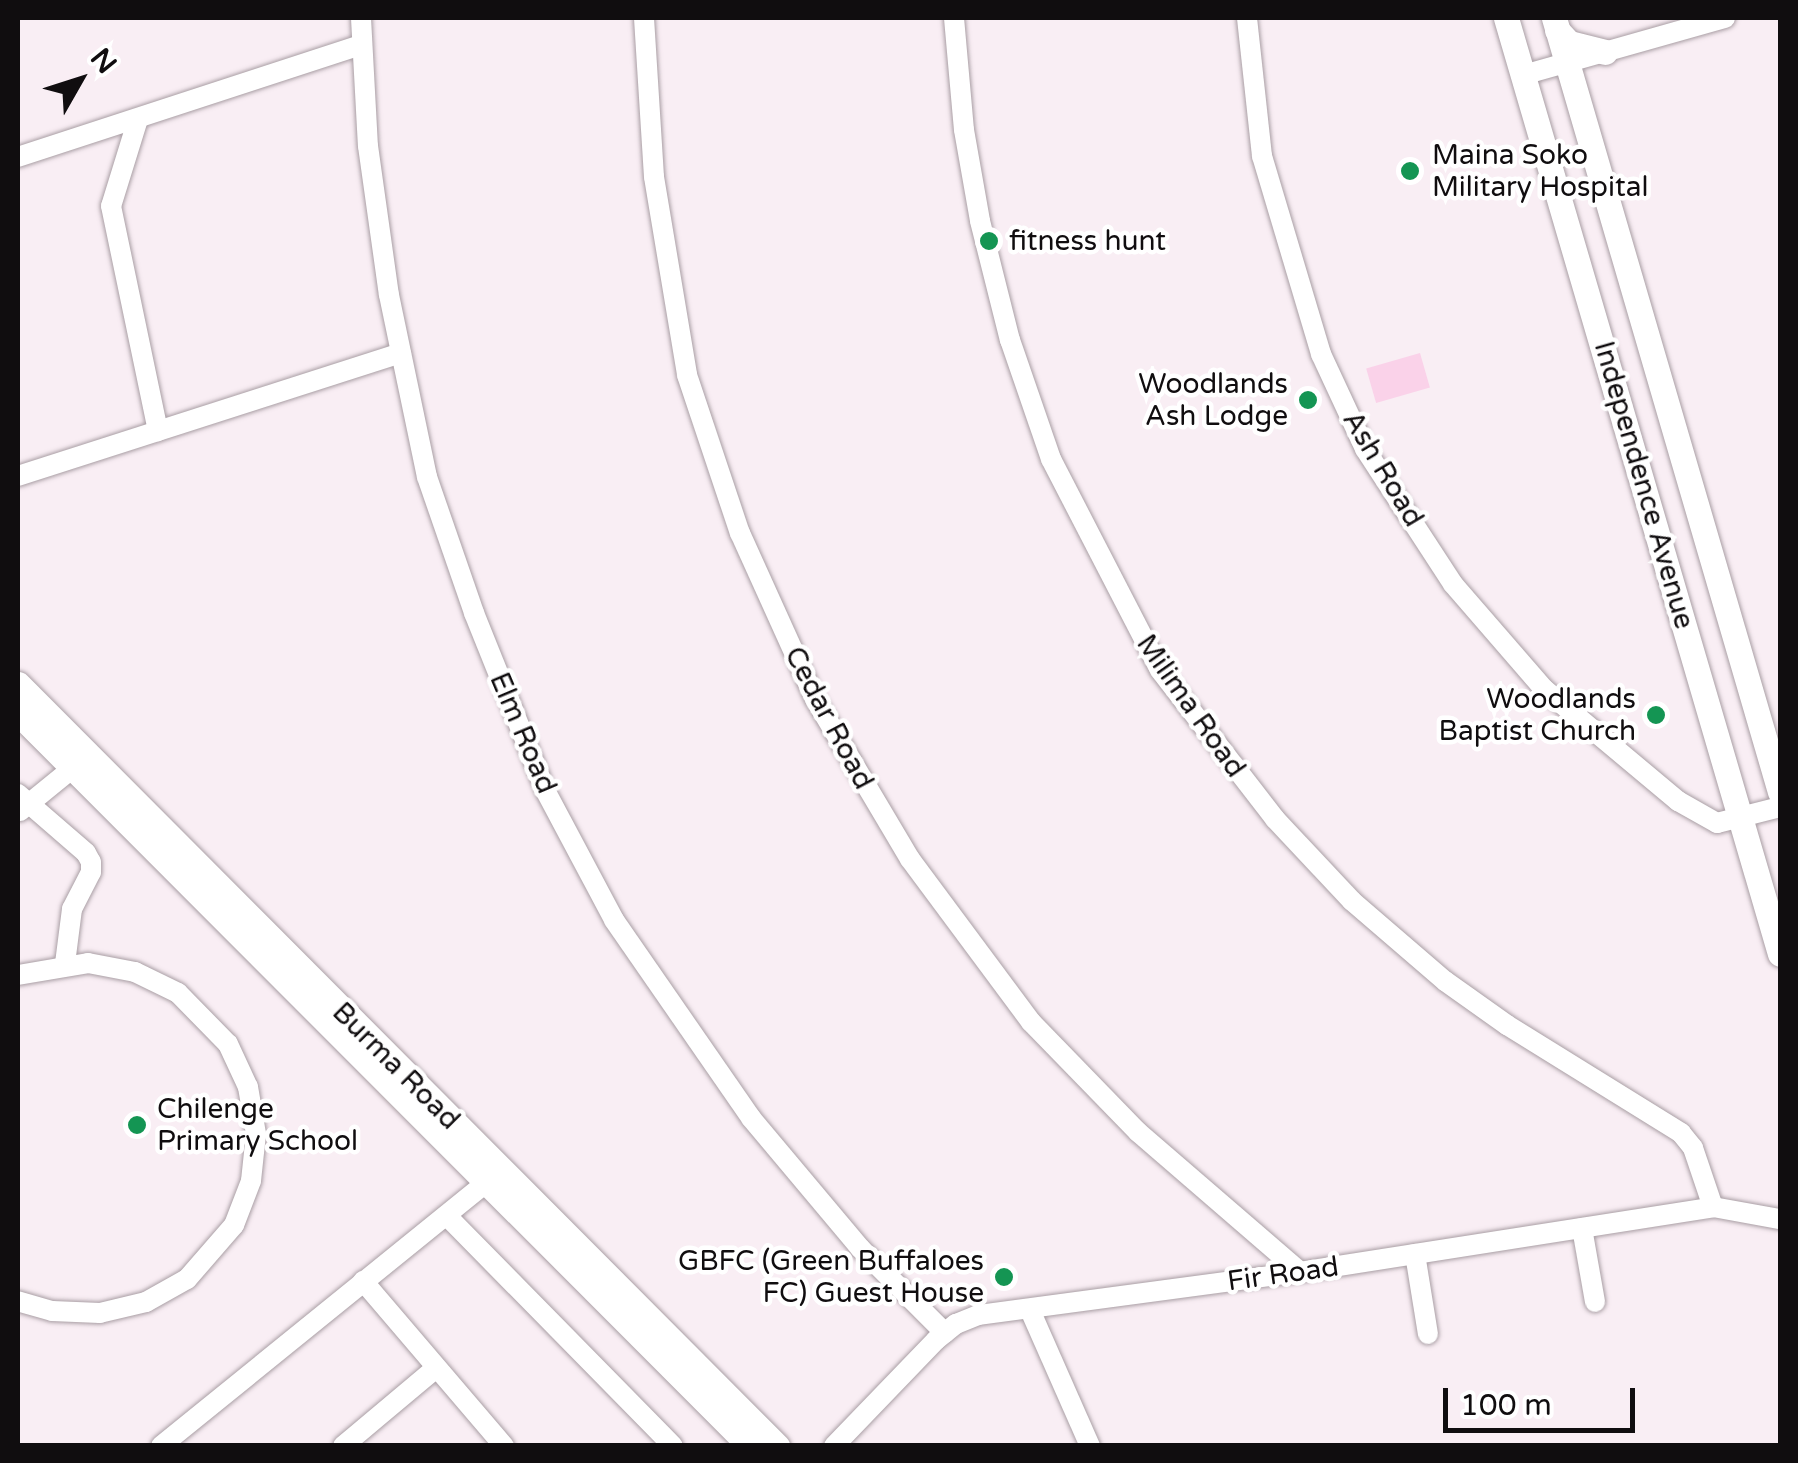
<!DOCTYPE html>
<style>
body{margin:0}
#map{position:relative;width:1798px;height:1463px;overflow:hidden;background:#f9eef4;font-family:"Varela Round",sans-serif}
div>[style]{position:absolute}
.green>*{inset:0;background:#fad2e9;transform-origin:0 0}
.roads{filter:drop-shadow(0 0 2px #a99ea4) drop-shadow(0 0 2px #a99ea4)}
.minor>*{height:20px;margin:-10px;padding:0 10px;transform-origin:10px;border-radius:10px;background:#fff}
.major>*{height:25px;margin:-12.5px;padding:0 12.5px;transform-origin:12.5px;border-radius:12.5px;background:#fff}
.dots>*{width:28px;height:28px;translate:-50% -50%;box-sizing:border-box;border:5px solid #fff;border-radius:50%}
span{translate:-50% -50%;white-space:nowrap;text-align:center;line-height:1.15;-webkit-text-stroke:9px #fff;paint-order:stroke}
.poi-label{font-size:28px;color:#100d0f}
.left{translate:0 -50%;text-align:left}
.right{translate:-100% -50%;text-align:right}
.street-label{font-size:28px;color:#100d0f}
.frame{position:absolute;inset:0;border:20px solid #100d0f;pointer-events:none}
.north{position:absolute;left:30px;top:30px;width:100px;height:100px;-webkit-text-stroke:8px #fff;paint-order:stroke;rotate:51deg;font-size:28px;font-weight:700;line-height:40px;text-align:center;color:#100d0f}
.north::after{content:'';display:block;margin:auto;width:35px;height:45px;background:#100d0f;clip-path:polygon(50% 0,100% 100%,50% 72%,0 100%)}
.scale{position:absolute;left:1443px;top:1388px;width:192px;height:45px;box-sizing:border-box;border:5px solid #100d0f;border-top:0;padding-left:12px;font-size:30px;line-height:35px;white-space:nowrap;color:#100d0f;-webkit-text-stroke:8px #fff;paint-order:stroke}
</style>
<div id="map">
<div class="green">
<i style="left:1420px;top:353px;width:36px;height:56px;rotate:74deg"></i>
</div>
<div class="roads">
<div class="minor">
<i style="left:361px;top:18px;width:128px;rotate:86.9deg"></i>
<i style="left:368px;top:146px;width:150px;rotate:82deg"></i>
<i style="left:389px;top:295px;width:186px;rotate:78.2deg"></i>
<i style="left:427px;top:477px;width:144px;rotate:70.9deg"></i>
<i style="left:474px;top:613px;width:191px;rotate:68.1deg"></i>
<i style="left:545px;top:790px;width:147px;rotate:62deg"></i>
<i style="left:614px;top:920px;width:241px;rotate:55.3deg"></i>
<i style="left:751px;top:1118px;width:170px;rotate:50deg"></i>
<i style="left:860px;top:1248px;width:120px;rotate:45deg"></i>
<i style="left:644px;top:18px;width:159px;rotate:86.4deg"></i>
<i style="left:654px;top:177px;width:201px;rotate:80.5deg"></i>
<i style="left:687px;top:375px;width:167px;rotate:71.5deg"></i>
<i style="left:740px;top:533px;width:182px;rotate:65.7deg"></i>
<i style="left:815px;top:699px;width:186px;rotate:59.3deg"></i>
<i style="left:910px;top:859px;width:203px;rotate:53.4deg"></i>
<i style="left:1031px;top:1022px;width:153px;rotate:45.8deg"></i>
<i style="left:1138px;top:1132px;width:214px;rotate:40.8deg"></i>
<i style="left:954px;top:18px;width:112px;rotate:84.9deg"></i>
<i style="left:964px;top:130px;width:92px;rotate:80deg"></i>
<i style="left:980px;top:221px;width:123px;rotate:75.9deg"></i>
<i style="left:1010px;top:340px;width:126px;rotate:71deg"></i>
<i style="left:1051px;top:459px;width:237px;rotate:62.7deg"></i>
<i style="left:1160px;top:670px;width:188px;rotate:52.3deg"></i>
<i style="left:1275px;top:819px;width:112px;rotate:46.8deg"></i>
<i style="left:1352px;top:901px;width:123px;rotate:40.7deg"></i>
<i style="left:1445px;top:981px;width:76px;rotate:35.4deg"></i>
<i style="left:1507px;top:1025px;width:205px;rotate:31.8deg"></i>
<i style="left:1681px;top:1133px;width:19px;rotate:51deg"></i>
<i style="left:1693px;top:1148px;width:62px;rotate:71.3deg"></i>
<i style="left:1247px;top:18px;width:139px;rotate:83.8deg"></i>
<i style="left:1262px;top:156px;width:207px;rotate:73.4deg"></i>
<i style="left:1321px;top:354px;width:105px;rotate:65.1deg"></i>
<i style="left:1365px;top:449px;width:161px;rotate:56.9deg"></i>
<i style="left:1453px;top:584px;width:139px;rotate:49.1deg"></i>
<i style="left:1544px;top:689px;width:175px;rotate:39.9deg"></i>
<i style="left:1678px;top:801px;width:45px;rotate:29.4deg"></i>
<i style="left:1717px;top:823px;width:65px;rotate:-14.3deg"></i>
<i style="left:1523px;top:75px;width:210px;rotate:-15.8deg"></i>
<i style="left:138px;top:119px;width:91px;rotate:107.2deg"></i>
<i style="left:111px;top:206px;width:230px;rotate:78.2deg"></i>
<i style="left:18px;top:157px;width:361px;rotate:-18.1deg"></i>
<i style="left:18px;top:476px;width:402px;rotate:-17.8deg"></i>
<i style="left:18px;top:794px;width:90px;rotate:40.9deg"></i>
<i style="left:86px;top:853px;width:10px;rotate:61deg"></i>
<i style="left:91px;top:862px;width:10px;rotate:90deg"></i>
<i style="left:91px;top:872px;width:42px;rotate:117.2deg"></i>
<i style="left:72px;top:909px;width:55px;rotate:97.3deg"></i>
<i style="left:20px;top:811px;width:68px;rotate:-39.1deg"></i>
<i style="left:18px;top:975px;width:71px;rotate:-9.7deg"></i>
<i style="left:88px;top:963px;width:48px;rotate:10.8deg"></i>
<i style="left:135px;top:972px;width:48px;rotate:26deg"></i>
<i style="left:178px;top:993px;width:71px;rotate:45.6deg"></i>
<i style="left:228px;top:1044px;width:47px;rotate:65.1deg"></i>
<i style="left:248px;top:1087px;width:48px;rotate:80.3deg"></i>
<i style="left:256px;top:1134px;width:47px;rotate:96.1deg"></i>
<i style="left:251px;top:1181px;width:47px;rotate:111.1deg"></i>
<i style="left:234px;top:1225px;width:72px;rotate:131deg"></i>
<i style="left:187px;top:1279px;width:47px;rotate:150.7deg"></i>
<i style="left:146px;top:1302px;width:47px;rotate:166.6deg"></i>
<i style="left:100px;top:1313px;width:48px;rotate:-177.6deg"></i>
<i style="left:52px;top:1311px;width:35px;rotate:-164deg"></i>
<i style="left:447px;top:1216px;width:322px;rotate:45.5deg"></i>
<i style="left:1582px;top:1228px;width:75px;rotate:80deg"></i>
<i style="left:1415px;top:1254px;width:81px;rotate:80.8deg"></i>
<i style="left:363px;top:1281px;width:217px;rotate:49.5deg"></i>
<i style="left:1030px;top:1310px;width:149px;rotate:66.2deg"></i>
<i style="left:161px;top:1446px;width:419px;rotate:-39deg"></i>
<i style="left:343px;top:1446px;width:121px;rotate:-40deg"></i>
<i style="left:834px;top:1446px;width:147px;rotate:-46.1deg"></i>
<i style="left:936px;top:1340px;width:26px;rotate:-39deg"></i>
<i style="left:956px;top:1324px;width:24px;rotate:-22deg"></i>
<i style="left:978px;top:1315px;width:325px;rotate:-7.6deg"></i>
<i style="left:1300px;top:1272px;width:418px;rotate:-8.9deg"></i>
<i style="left:1713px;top:1207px;width:68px;rotate:10.2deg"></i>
</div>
<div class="major">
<i style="left:1506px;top:18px;width:975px;rotate:73.68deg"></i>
<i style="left:1554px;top:18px;width:806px;rotate:73.72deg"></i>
<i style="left:1557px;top:30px;width:18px;rotate:47deg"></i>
<i style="left:1569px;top:43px;width:37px;rotate:14deg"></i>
<i style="left:18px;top:684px;width:1076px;rotate:45.11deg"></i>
<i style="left:18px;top:713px;width:1036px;rotate:45.04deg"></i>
</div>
</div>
<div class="dots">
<i style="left:1410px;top:171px;background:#149553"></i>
<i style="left:989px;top:241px;background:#149553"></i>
<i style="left:1308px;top:400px;background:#149553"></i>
<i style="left:1656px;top:715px;background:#149553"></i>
<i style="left:137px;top:1125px;background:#149553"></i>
<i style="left:1004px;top:1277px;background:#149553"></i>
</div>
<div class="poi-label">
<span class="left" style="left:1432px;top:171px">Maina Soko<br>Military Hospital</span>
<span class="left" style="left:1009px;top:241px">fitness hunt</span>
<span class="right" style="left:1288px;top:400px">Woodlands<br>Ash Lodge</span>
<span class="right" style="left:1636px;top:715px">Woodlands<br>Baptist Church</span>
<span class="left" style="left:157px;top:1125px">Chilenge<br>Primary School</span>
<span class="right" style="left:984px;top:1277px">GBFC (Green Buffaloes<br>FC) Guest House</span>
</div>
<div class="street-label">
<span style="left:1383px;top:469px;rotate:59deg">Ash Road</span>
<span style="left:1644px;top:485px;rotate:74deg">Independence Avenue</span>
<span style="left:1191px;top:706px;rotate:55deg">Milima Road</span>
<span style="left:829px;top:718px;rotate:62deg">Cedar Road</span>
<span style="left:523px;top:733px;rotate:67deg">Elm Road</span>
<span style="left:396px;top:1066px;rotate:45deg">Burma Road</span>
<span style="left:1283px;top:1274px;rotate:-8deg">Fir Road</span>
</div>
<div class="frame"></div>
<div class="north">N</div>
<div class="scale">100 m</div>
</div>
